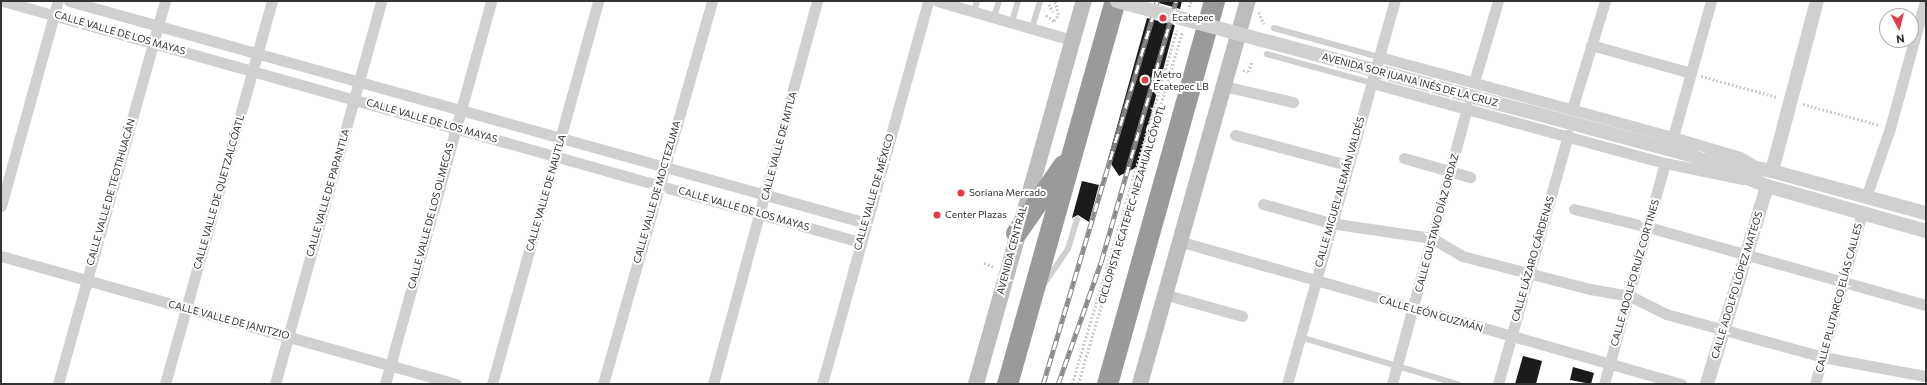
<!DOCTYPE html>
<meta charset="utf-8">
<style>
body{margin:0}
#map{position:relative;width:1927px;height:385px;overflow:hidden;background:#fff;font-family:Commissioner,sans-serif}
div>[style]{position:absolute}
.building>*{inset:0;background:#1a1a1a}
.path>*{height:2.5px;margin-top:-1.25px;transform-origin:0;background:repeating-linear-gradient(90deg,#cdcdcd 0 2px,transparent 0 4px)}
.service>*{height:5.5px;margin:-2.75px;padding:0 2.75px;transform-origin:2.75px;border-radius:2.75px;background:#d0d0d0}
.minor>*{height:11px;margin:-5.5px;padding:0 5.5px;transform-origin:5.5px;border-radius:5.5px;background:#d0d0d0}
.tertiary>*{height:14px;margin:-7px;padding:0 7px;transform-origin:7px;border-radius:7px;background:#d0d0d0}
.secondary>*{height:16px;margin:-8px;padding:0 8px;transform-origin:8px;border-radius:8px;background:#bdbdbd}
.motorway>*{height:21px;margin:-10.5px;padding:0 10.5px;transform-origin:10.5px;border-radius:10.5px;background:#9a9a9a}
.rail>*{height:4.5px;margin-top:-2.25px;transform-origin:0;background:repeating-linear-gradient(90deg,#fff 0 9px,#888 0 18px);box-sizing:border-box;border-block:1px solid #888}
.tertiary-bridge>*{height:14px;margin:-7px;padding:0 7px;transform-origin:7px;border-radius:7px;background:#d0d0d0}
.dots>*{width:11px;height:11px;translate:-50% -50%;box-sizing:border-box;border:2px solid #fff;border-radius:50%}
span{translate:-50% -50%;white-space:nowrap;text-align:center;line-height:1.15;-webkit-text-stroke:4px #fff;paint-order:stroke}
.poi-label{font-size:10px;color:#333}
.left{translate:0 -50%;text-align:left}
.street-label{font-size:10px;color:#333}
.frame{position:absolute;inset:0;border:2px solid #333;pointer-events:none}
.north{position:absolute;left:1879px;top:8px;width:40px;height:40px;box-sizing:border-box;background:#fff;border:1px solid #adadad;border-radius:50%;rotate:173deg;font-size:11px;font-weight:700;line-height:16px;text-align:center;color:#333}
.north::after{content:'';display:block;margin:auto;width:14px;height:18px;background:#e63946;clip-path:polygon(50% 0,100% 100%,50% 72%,0 100%)}
</style>
<div id="map">
<div class="building">
<i style="clip-path:polygon(1152px 1px,1182px 1px,1180px 9px)"></i>
<i style="clip-path:polygon(1147px 18px,1175px 25px,1137px 167px,1119px 176px,1108px 159px)"></i>
<i style="clip-path:polygon(1082px 181px,1099px 185px,1089px 222px,1078px 215px,1072px 218px)"></i>
<i style="clip-path:polygon(1523px 356px,1542px 361px,1536px 384px,1515px 384px)"></i>
<i style="clip-path:polygon(1573px 367px,1594px 373px,1591px 384px,1570px 380px)"></i>
</div>
<div class="path">
<i style="left:1049px;top:4px;width:9px;rotate:63deg"></i>
<i style="left:1189px;top:7px;width:6px;rotate:-72deg"></i>
<i style="left:1259px;top:12px;width:13px;rotate:67deg"></i>
<i style="left:1046px;top:15px;width:10px;rotate:37deg"></i>
<i style="left:1054px;top:21px;width:7px;rotate:-56deg"></i>
<i style="left:1058px;top:15px;width:14px;rotate:-102deg"></i>
<i style="left:1243px;top:70px;width:5px;rotate:22deg"></i>
<i style="left:1248px;top:72px;width:12px;rotate:-70deg"></i>
<i style="left:1701px;top:76px;width:79px;rotate:15.4deg"></i>
<i style="left:1803px;top:104px;width:80px;rotate:15.3deg"></i>
<i style="left:984px;top:263px;width:12px;rotate:20deg"></i>
<i style="left:1072px;top:384px;width:369px;rotate:-73.5deg"></i>
<i style="left:1078px;top:384px;width:367px;rotate:-73.5deg"></i>
</div>
<div class="service">
<i style="left:974px;top:12px;width:11px;rotate:-75deg"></i>
<i style="left:994px;top:17px;width:17px;rotate:-73deg"></i>
<i style="left:1012px;top:22px;width:22px;rotate:-74deg"></i>
<i style="left:1032px;top:28px;width:28px;rotate:-73deg"></i>
<i style="left:1274px;top:28px;width:109px;rotate:15.4deg"></i>
<i style="left:1267px;top:54px;width:109px;rotate:15.4deg"></i>
<i style="left:1044px;top:284px;width:42px;rotate:-55.6deg"></i>
<i style="left:1068px;top:249px;width:31px;rotate:-73deg"></i>
<i style="left:1300px;top:337px;width:165px;rotate:16.6deg"></i>
</div>
<div class="minor">
<i style="left:3px;top:1px;width:890px;rotate:15.71deg"></i>
<i style="left:69px;top:1px;width:827px;rotate:15.56deg"></i>
<i style="left:937px;top:1px;width:141px;rotate:16.1deg"></i>
<i style="left:1591px;top:45px;width:104px;rotate:15.6deg"></i>
<i style="left:1380px;top:57px;width:304px;rotate:15.3deg"></i>
<i style="left:1673px;top:137px;width:70px;rotate:16.6deg"></i>
<i style="left:1740px;top:157px;width:17px;rotate:31deg"></i>
<i style="left:1474px;top:82px;width:84px;rotate:-73.5deg"></i>
<i style="left:1372px;top:83px;width:304px;rotate:15.3deg"></i>
<i style="left:1665px;top:163px;width:80px;rotate:11.6deg"></i>
<i style="left:1224px;top:86px;width:71px;rotate:13.1deg"></i>
<i style="left:1572px;top:109px;width:113px;rotate:-73deg"></i>
<i style="left:1235px;top:135px;width:116px;rotate:15deg"></i>
<i style="left:1673px;top:137px;width:141px;rotate:-74.4deg"></i>
<i style="left:1404px;top:158px;width:69px;rotate:16.1deg"></i>
<i style="left:1866px;top:197px;width:73px;rotate:-70.8deg"></i>
<i style="left:1890px;top:128px;width:132px;rotate:-74.6deg"></i>
<i style="left:1263px;top:204px;width:70px;rotate:15.8deg"></i>
<i style="left:1330px;top:223px;width:103px;rotate:8.4deg"></i>
<i style="left:1432px;top:238px;width:35px;rotate:31deg"></i>
<i style="left:1462px;top:256px;width:132px;rotate:14.5deg"></i>
<i style="left:1590px;top:289px;width:41px;rotate:9.9deg"></i>
<i style="left:1630px;top:296px;width:40px;rotate:26.6deg"></i>
<i style="left:1666px;top:314px;width:163px;rotate:15.3deg"></i>
<i style="left:1823px;top:357px;width:104px;rotate:10.6deg"></i>
<i style="left:1px;top:206px;width:213px;rotate:-74.5deg"></i>
<i style="left:1574px;top:209px;width:76px;rotate:13.7deg"></i>
<i style="left:1648px;top:227px;width:289px;rotate:15.7deg"></i>
<i style="left:1182px;top:242px;width:519px;rotate:15.88deg"></i>
<i style="left:1px;top:256px;width:473px;rotate:15.7deg"></i>
<i style="left:1167px;top:295px;width:78px;rotate:15.6deg"></i>
<i style="left:58px;top:384px;width:398px;rotate:-74.4deg"></i>
<i style="left:165px;top:384px;width:398px;rotate:-74.4deg"></i>
<i style="left:275px;top:384px;width:397px;rotate:-74.5deg"></i>
<i style="left:385px;top:384px;width:397px;rotate:-74.5deg"></i>
<i style="left:492px;top:384px;width:397px;rotate:-74.5deg"></i>
<i style="left:603px;top:384px;width:398px;rotate:-74.1deg"></i>
<i style="left:713px;top:384px;width:397px;rotate:-74.8deg"></i>
<i style="left:822px;top:384px;width:397px;rotate:-74.5deg"></i>
<i style="left:1287px;top:384px;width:398px;rotate:-74.3deg"></i>
<i style="left:1392px;top:384px;width:287px;rotate:-74.8deg"></i>
<i style="left:1498px;top:384px;width:259px;rotate:-74.3deg"></i>
<i style="left:1604px;top:384px;width:229px;rotate:-74.6deg"></i>
<i style="left:1815px;top:384px;width:178px;rotate:-74.7deg"></i>
</div>
<div class="tertiary">
<i style="left:1690px;top:155px;width:83px;rotate:21.9deg"></i>
<i style="left:1767px;top:186px;width:165px;rotate:15.8deg"></i>
<i style="left:1708px;top:159px;width:65px;rotate:10.6deg"></i>
<i style="left:1772px;top:171px;width:160px;rotate:15.3deg"></i>
<i style="left:1772px;top:171px;width:176px;rotate:-75.2deg"></i>
<i style="left:1707px;top:384px;width:207px;rotate:-73.1deg"></i>
</div>
<div class="secondary">
<i style="left:976px;top:384px;width:398px;rotate:-74.3deg"></i>
<i style="left:1140px;top:384px;width:398px;rotate:-74.3deg"></i>
</div>
<div class="motorway">
<i style="left:1016px;top:233px;width:83px;rotate:-55.3deg"></i>
<i style="left:1007px;top:384px;width:398px;rotate:-74.3deg"></i>
<i style="left:1107px;top:384px;width:398px;rotate:-74.4deg"></i>
</div>
<div class="rail">
<i style="left:1043px;top:384px;width:400px;rotate:-73.4deg"></i>
<i style="left:1058px;top:384px;width:129px;rotate:-70.6deg"></i>
<i style="left:1101px;top:262px;width:272px;rotate:-74deg"></i>
</div>
<div class="tertiary-bridge">
<i style="left:1117px;top:1px;width:593px;rotate:15.04deg"></i>
</div>
<div class="dots">
<i style="left:1163px;top:18px;background:#e63946"></i>
<i style="left:1145px;top:80px;background:#e63946"></i>
<i style="left:961px;top:193px;background:#e63946"></i>
<i style="left:937px;top:215px;background:#e63946"></i>
</div>
<div class="poi-label">
<span class="left" style="left:1172px;top:18px">Ecatepec</span>
<span class="left" style="left:1153px;top:80px">Metro<br>Ecatepec LB</span>
<span class="left" style="left:969px;top:193px">Soriana Mercado</span>
<span class="left" style="left:945px;top:215px">Center Plazas</span>
</div>
<div class="street-label">
<span style="left:120px;top:33px;rotate:16deg">CALLE VALLE DE LOS MAYAS</span>
<span style="left:1410px;top:80px;rotate:15deg">AVENIDA SOR JUANA INÉS DE LA CRUZ</span>
<span style="left:432px;top:121px;rotate:16deg">CALLE VALLE DE LOS MAYAS</span>
<span style="left:779px;top:146px;rotate:-75deg">CALLE VALLE DE MITLA</span>
<span style="left:111px;top:192px;rotate:-74deg">CALLE VALLE DE TEOTIHUACÁN</span>
<span style="left:219px;top:192px;rotate:-74deg">CALLE VALLE DE QUETZALCÓATL</span>
<span style="left:657px;top:192px;rotate:-74deg">CALLE VALLE DE MOCTEZUMA</span>
<span style="left:874px;top:192px;rotate:-74deg">CALLE VALLE DE MÉXICO</span>
<span style="left:1340px;top:192px;rotate:-74deg">CALLE MIGUEL ALEMÁN VALDÉS</span>
<span style="left:328px;top:193px;rotate:-74deg">CALLE VALLE DE PAPANTLA</span>
<span style="left:546px;top:193px;rotate:-74deg">CALLE VALLE DE NAUTLA</span>
<span style="left:1132px;top:204px;rotate:-73deg">CICLOPISTA ECATEPEC-NEZAHUALCÓYOTL</span>
<span style="left:744px;top:209px;rotate:16deg">CALLE VALLE DE LOS MAYAS</span>
<span style="left:431px;top:216px;rotate:-75deg">CALLE VALLE DE LOS OLMECAS</span>
<span style="left:1437px;top:223px;rotate:-75deg">CALLE GUSTAVO DÍAZ ORDAZ</span>
<span style="left:1012px;top:250px;rotate:-75deg">AVENIDA CENTRAL</span>
<span style="left:1533px;top:259px;rotate:-74deg">CALLE LÁZARO CÁRDENAS</span>
<span style="left:1635px;top:273px;rotate:-74deg">CALLE ADOLFO RUÍZ CORTINES</span>
<span style="left:1737px;top:285px;rotate:-73deg">CALLE ADOLFO LÓPEZ MATEOS</span>
<span style="left:1839px;top:298px;rotate:-75deg">CALLE PLUTARCO ELÍAS CALLES</span>
<span style="left:1431px;top:314px;rotate:16deg">CALLE LEÓN GUZMÁN</span>
<span style="left:229px;top:320px;rotate:15deg">CALLE VALLE DE JANITZIO</span>
</div>
<div class="frame"></div>
<div class="north">N</div>
</div>
